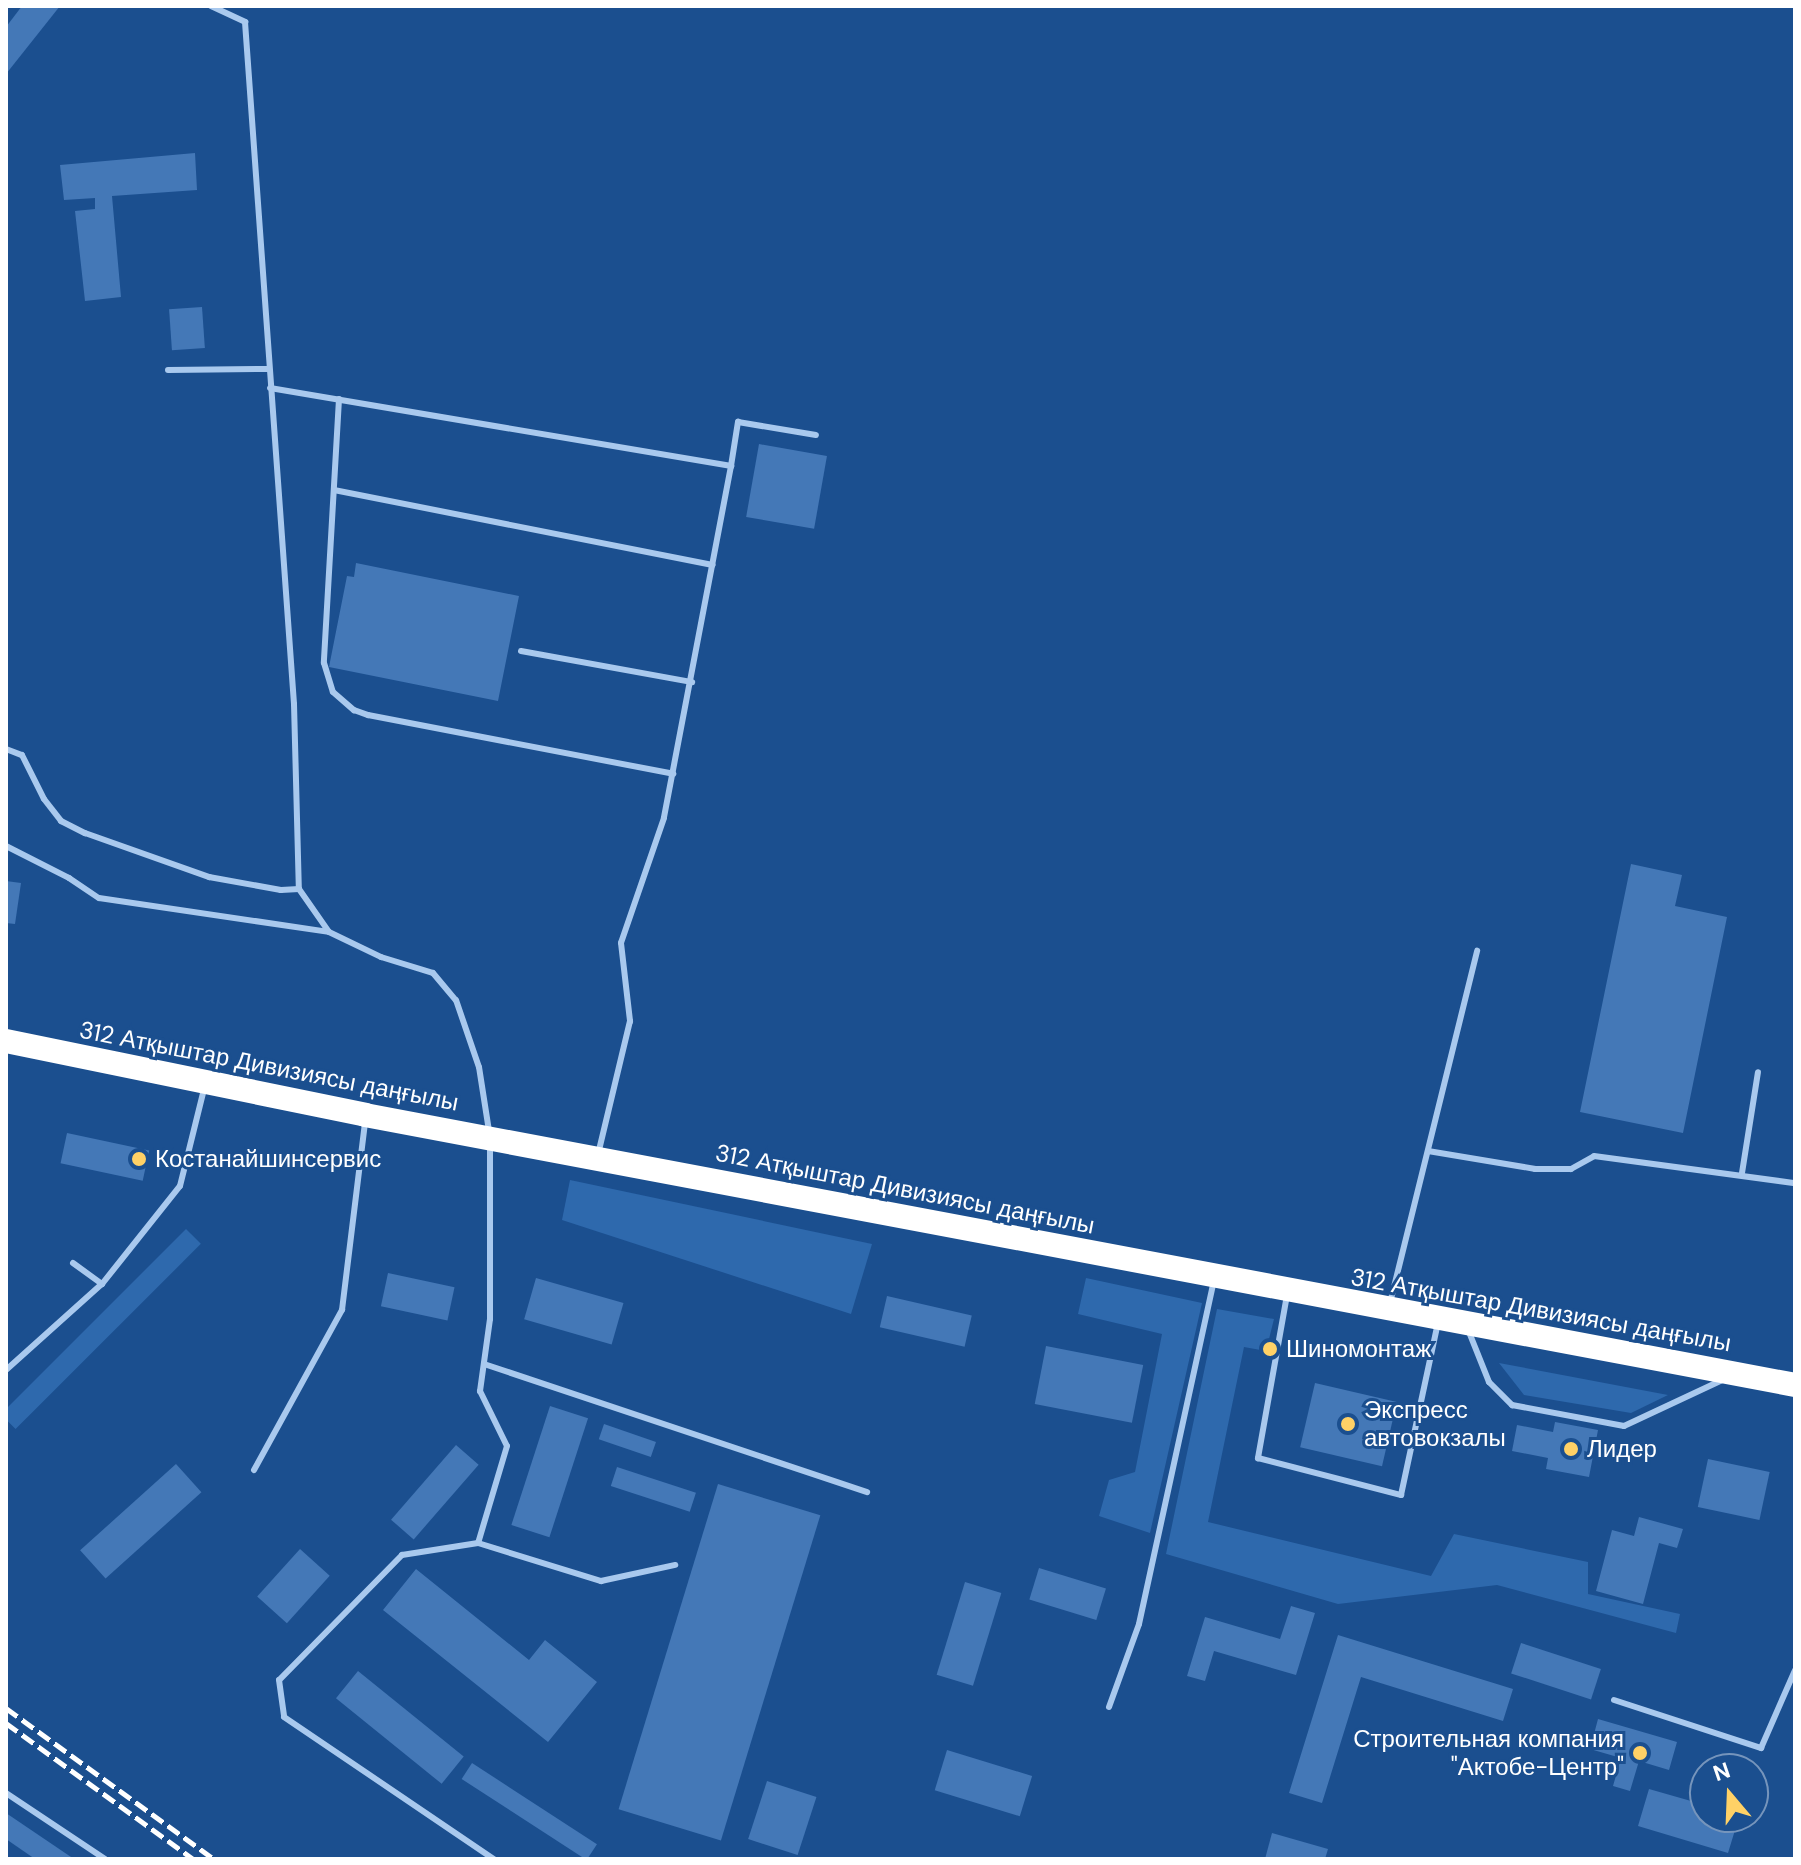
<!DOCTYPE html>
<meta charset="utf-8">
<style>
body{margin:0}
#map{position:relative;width:1801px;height:1865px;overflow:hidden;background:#1b4f8f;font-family:"DM Sans",sans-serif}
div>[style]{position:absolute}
.green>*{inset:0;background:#2e69ad;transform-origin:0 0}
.building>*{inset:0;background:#4478b7;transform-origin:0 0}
.lane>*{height:6px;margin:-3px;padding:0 3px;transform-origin:3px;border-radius:3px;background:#a9c9ee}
.highway>*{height:24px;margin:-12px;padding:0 12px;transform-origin:12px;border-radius:12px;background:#fff}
.rail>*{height:5px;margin-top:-2.5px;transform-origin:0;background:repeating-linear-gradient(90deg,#fff 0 14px,transparent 0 20px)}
.dots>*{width:22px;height:22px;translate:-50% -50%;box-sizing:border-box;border:4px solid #1b4f8f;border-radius:50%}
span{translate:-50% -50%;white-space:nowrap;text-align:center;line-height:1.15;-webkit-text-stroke:6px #1b4f8f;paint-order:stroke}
.street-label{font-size:24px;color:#fff}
.poi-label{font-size:24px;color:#fff}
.left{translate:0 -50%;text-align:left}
.right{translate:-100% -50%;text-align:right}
.frame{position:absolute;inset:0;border:8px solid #fff;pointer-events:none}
.north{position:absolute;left:1689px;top:1753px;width:80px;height:80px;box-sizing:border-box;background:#1b4f8f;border:2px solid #7695bc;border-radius:50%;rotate:341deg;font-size:22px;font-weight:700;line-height:32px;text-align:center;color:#fff}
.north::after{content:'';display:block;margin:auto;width:28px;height:36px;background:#ffd166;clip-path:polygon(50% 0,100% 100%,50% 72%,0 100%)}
</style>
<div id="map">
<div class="green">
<i style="clip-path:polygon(570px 1180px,872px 1244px,851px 1314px,562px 1220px)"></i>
<i style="left:186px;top:1229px;width:21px;height:262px;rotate:45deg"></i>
<i style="clip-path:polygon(1086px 1278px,1202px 1303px,1150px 1533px,1099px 1516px,1109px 1480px,1135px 1472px,1162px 1334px,1078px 1314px)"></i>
<i style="clip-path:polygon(1217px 1309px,1274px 1319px,1266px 1351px,1244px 1347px,1208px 1522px,1431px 1576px,1454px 1534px,1588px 1562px,1588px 1594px,1680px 1614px,1676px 1633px,1497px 1585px,1338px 1604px,1166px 1554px)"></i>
<i style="clip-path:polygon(1499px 1363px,1668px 1395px,1631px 1413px,1524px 1395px)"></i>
</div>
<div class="building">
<i style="clip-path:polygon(22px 6px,60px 6px,6px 74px,6px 27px)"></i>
<i style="clip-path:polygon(195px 153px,197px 190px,112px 196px,121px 297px,85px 301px,75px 211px,95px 209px,95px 198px,64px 200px,60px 165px)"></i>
<i style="left:202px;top:307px;width:41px;height:33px;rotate:86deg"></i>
<i style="left:759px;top:444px;width:69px;height:74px;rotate:10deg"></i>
<i style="clip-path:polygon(356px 563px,519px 596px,498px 701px,329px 667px,347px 576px,354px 577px)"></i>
<i style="clip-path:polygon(1631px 864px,1682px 875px,1675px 906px,1727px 917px,1683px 1133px,1580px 1112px)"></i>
<i style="clip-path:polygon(6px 881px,21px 883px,15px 924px,6px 923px)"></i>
<i style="left:67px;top:1133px;width:84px;height:31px;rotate:12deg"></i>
<i style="left:388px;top:1273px;width:68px;height:34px;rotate:12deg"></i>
<i style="left:536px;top:1278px;width:91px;height:43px;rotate:16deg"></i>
<i style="left:887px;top:1296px;width:87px;height:32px;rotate:13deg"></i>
<i style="left:1046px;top:1346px;width:99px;height:59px;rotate:11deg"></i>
<i style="left:1315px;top:1383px;width:84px;height:66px;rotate:13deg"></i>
<i style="left:550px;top:1406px;width:40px;height:125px;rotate:18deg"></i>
<i style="clip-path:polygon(1555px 1422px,1598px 1430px,1589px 1477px,1546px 1469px,1548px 1458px,1512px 1451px,1517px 1425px,1553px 1432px)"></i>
<i style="left:604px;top:1424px;width:55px;height:16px;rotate:19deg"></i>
<i style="left:456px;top:1445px;width:30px;height:99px;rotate:41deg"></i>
<i style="left:1708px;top:1459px;width:63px;height:49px;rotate:12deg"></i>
<i style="left:176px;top:1464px;width:38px;height:129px;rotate:48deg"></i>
<i style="left:617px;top:1467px;width:83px;height:20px;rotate:18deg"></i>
<i style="left:718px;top:1484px;width:107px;height:340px;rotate:17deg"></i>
<i style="clip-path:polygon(1639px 1517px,1683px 1529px,1677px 1548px,1659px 1543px,1643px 1604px,1596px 1591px,1612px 1530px,1634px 1536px)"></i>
<i style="left:300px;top:1549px;width:40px;height:64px;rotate:42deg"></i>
<i style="left:1039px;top:1568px;width:70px;height:33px;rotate:17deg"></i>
<i style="clip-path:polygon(416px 1569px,529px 1660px,545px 1640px,597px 1682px,548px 1742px,383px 1610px)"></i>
<i style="left:965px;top:1582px;width:38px;height:97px;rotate:17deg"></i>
<i style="clip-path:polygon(1291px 1606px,1315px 1613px,1296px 1675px,1214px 1651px,1205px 1681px,1187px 1676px,1205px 1617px,1280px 1639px)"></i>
<i style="clip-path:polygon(1338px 1635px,1513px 1689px,1503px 1721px,1361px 1677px,1322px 1803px,1289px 1793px)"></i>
<i style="left:1521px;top:1643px;width:84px;height:32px;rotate:18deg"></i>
<i style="left:358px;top:1671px;width:136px;height:35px;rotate:39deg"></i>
<i style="clip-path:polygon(1598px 1719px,1677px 1742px,1669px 1770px,1639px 1761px,1630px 1791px,1613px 1786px,1621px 1758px,1590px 1749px)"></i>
<i style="left:947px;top:1750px;width:89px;height:42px;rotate:17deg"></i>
<i style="left:472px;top:1763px;width:149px;height:19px;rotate:33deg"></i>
<i style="left:767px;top:1781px;width:52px;height:61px;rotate:18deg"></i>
<i style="clip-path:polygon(1649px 1789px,1705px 1805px,1705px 1817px,1739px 1817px,1728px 1853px,1638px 1826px)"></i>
<i style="clip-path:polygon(6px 1813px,74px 1859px,35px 1859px,6px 1839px)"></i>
<i style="clip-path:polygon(1272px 1833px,1328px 1849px,1325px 1859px,1265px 1859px)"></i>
</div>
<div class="lane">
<i style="left:211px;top:6px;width:38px;rotate:25deg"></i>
<i style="left:245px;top:22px;width:684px;rotate:85.89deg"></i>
<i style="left:294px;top:704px;width:185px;rotate:88.5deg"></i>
<i style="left:299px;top:889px;width:52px;rotate:55.1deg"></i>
<i style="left:329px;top:932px;width:58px;rotate:25.7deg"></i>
<i style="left:381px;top:957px;width:54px;rotate:17.1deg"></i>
<i style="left:433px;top:973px;width:35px;rotate:50deg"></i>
<i style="left:456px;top:1000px;width:71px;rotate:71.1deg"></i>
<i style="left:479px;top:1067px;width:65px;rotate:81.1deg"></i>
<i style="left:168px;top:370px;width:101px;rotate:-0.6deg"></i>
<i style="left:270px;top:388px;width:468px;rotate:9.6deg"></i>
<i style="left:731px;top:466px;width:358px;rotate:100.8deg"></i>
<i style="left:664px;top:818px;width:132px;rotate:109deg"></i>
<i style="left:621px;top:943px;width:79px;rotate:83.4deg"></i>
<i style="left:630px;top:1021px;width:137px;rotate:103.5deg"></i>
<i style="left:339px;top:399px;width:264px;rotate:93.3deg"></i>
<i style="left:324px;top:663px;width:30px;rotate:73deg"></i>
<i style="left:333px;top:692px;width:28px;rotate:41deg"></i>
<i style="left:354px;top:710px;width:15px;rotate:20deg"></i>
<i style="left:368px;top:715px;width:311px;rotate:10.9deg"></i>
<i style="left:731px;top:466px;width:45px;rotate:-81deg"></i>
<i style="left:738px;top:422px;width:79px;rotate:9.5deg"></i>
<i style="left:334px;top:490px;width:386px;rotate:11.2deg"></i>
<i style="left:521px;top:651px;width:174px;rotate:10.3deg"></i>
<i style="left:6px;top:749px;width:17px;rotate:21deg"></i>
<i style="left:22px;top:755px;width:49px;rotate:63.4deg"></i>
<i style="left:44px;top:799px;width:28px;rotate:52deg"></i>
<i style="left:61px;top:821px;width:27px;rotate:27deg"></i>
<i style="left:85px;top:833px;width:132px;rotate:19.5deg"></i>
<i style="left:209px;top:877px;width:73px;rotate:10.2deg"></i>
<i style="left:281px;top:890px;width:18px;rotate:-3deg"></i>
<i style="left:6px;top:846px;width:71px;rotate:26.9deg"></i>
<i style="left:69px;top:878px;width:36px;rotate:34deg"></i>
<i style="left:99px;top:898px;width:232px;rotate:8.4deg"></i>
<i style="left:490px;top:1146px;width:173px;rotate:90deg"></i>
<i style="left:490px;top:1319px;width:73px;rotate:97.9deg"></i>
<i style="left:480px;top:1391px;width:61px;rotate:63.9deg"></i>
<i style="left:507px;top:1446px;width:101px;rotate:106.6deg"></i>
<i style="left:478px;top:1543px;width:129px;rotate:17.2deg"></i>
<i style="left:601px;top:1581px;width:76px;rotate:-12.2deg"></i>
<i style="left:1428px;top:1151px;width:109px;rotate:9.5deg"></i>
<i style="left:1535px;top:1169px;width:36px"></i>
<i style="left:1571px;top:1169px;width:26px;rotate:-29deg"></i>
<i style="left:1594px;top:1156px;width:203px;rotate:7.7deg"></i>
<i style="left:1742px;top:1173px;width:102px;rotate:-81deg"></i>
<i style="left:73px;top:1263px;width:36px;rotate:36deg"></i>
<i style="left:1287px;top:1295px;width:166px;rotate:100.1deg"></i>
<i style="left:1258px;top:1458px;width:148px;rotate:14.5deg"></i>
<i style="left:1401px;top:1495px;width:176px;rotate:-77.9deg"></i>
<i style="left:1390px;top:1303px;width:363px;rotate:-76.1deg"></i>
<i style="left:1469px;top:1332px;width:54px;rotate:68.2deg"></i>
<i style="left:1489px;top:1382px;width:33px;rotate:45deg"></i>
<i style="left:1512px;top:1405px;width:114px;rotate:10.6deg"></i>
<i style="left:1624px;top:1426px;width:108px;rotate:-25.1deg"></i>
<i style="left:484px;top:1364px;width:404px;rotate:18.5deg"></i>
<i style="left:6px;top:1370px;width:129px;rotate:-41.9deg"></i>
<i style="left:102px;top:1284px;width:125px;rotate:-51.5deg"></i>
<i style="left:180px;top:1186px;width:100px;rotate:-76.1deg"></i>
<i style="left:254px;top:1470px;width:183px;rotate:-61.2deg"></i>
<i style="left:342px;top:1310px;width:189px;rotate:-83deg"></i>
<i style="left:478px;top:1543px;width:77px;rotate:171deg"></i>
<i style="left:402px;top:1555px;width:175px;rotate:134.5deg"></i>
<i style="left:279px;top:1680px;width:37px;rotate:82deg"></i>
<i style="left:284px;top:1717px;width:254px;rotate:34.1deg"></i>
<i style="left:1614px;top:1700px;width:155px;rotate:18.1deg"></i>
<i style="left:1761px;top:1748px;width:85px;rotate:-66.4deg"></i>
<i style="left:1109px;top:1707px;width:88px;rotate:-70.1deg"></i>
<i style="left:1139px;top:1624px;width:352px;rotate:-77.7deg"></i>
<i style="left:6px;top:1793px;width:119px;rotate:33.7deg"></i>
</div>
<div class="highway">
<i style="left:6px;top:1041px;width:367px;rotate:11.6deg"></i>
<i style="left:365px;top:1115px;width:1455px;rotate:10.69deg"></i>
</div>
<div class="rail">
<i style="left:6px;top:1708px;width:257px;rotate:36deg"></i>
<i style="left:6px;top:1723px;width:231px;rotate:36deg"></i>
</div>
<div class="dots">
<i style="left:139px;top:1159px;background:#ffd166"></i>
<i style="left:1270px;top:1349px;background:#ffd166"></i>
<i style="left:1348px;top:1424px;background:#ffd166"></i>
<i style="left:1571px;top:1449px;background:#ffd166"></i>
<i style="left:1640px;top:1753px;background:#ffd166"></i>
</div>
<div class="street-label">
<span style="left:269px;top:1066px;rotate:11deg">312 Атқыштар Дивизиясы даңғылы</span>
<span style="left:905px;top:1189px;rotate:11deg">312 Атқыштар Дивизиясы даңғылы</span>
<span style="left:1541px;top:1310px;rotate:10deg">312 Атқыштар Дивизиясы даңғылы</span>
</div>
<div class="poi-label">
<span class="left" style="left:155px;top:1159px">Костанайшинсервис</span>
<span class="left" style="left:1286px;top:1349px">Шиномонтаж</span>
<span class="left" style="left:1364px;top:1424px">Экспресс<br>автовокзалы</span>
<span class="left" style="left:1587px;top:1449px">Лидер</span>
<span class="right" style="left:1624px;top:1753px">Строительная компания<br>"Актобе-Центр"</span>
</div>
<div class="frame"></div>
<div class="north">N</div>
</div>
